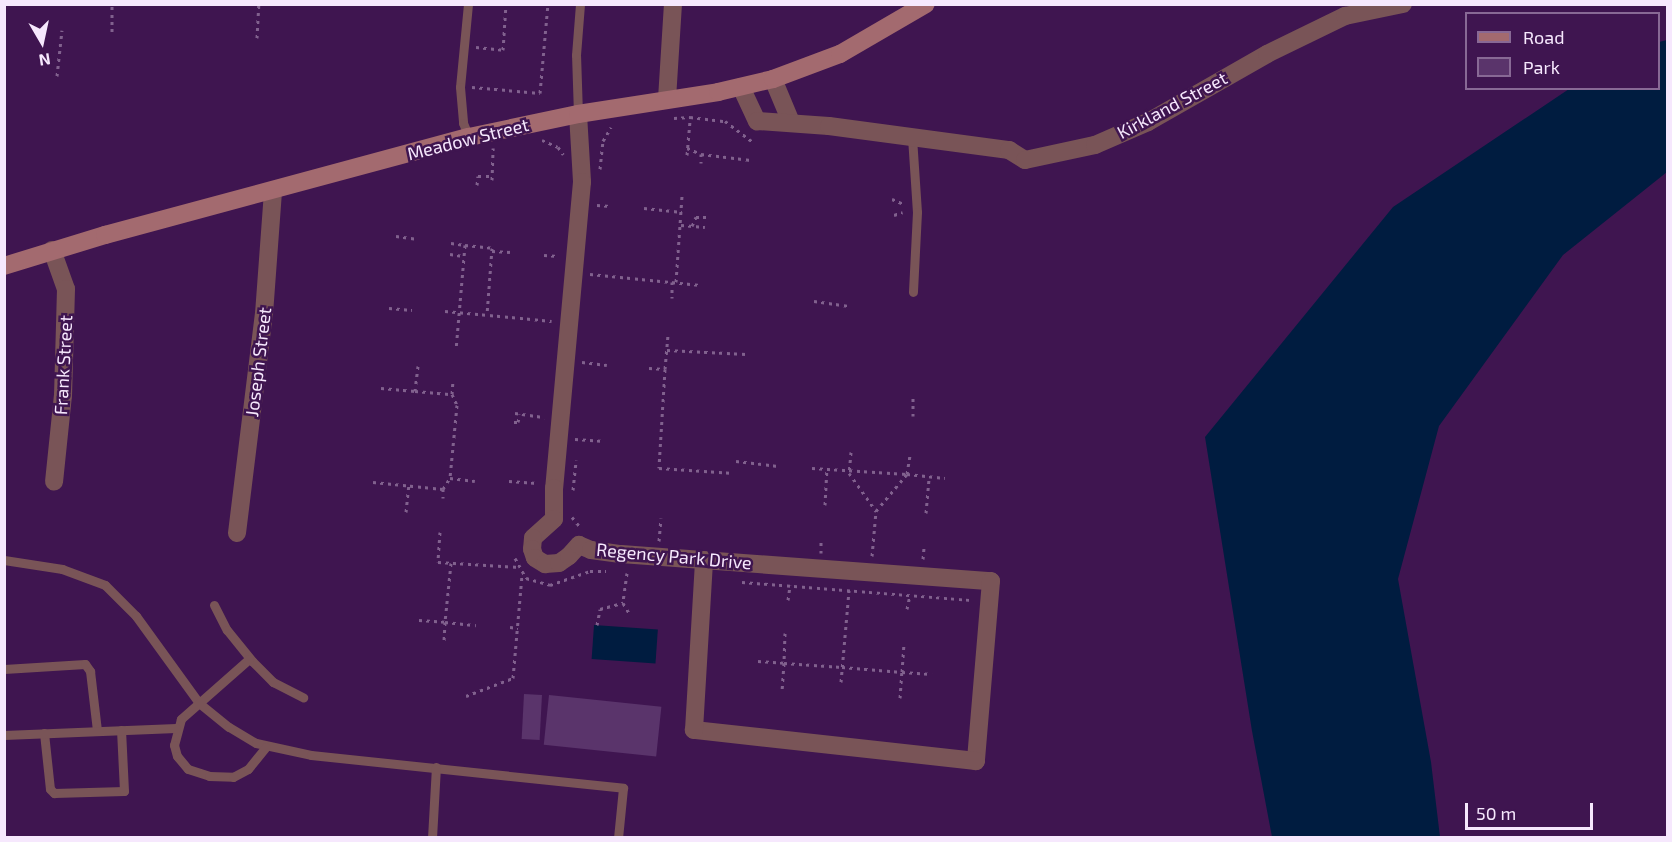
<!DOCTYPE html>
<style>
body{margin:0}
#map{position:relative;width:1672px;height:842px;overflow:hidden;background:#3f1550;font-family:"Exo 2",sans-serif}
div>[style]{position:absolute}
.green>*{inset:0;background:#5a346b;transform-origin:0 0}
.water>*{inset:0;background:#001c40;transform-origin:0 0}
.path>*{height:3px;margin-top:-1.5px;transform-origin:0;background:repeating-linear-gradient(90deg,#81618e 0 3px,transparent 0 7.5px)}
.lane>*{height:9px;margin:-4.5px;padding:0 4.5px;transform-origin:4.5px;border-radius:4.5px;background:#795457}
.street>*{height:18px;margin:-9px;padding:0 9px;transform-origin:9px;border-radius:9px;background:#795457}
.secondary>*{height:18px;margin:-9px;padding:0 9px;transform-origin:9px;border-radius:9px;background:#a36a6f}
span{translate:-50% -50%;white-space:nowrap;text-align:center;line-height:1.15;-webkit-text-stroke:5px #3f1550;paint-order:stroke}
.street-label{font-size:18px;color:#f6e8fd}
.frame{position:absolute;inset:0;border:6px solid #f6e8fd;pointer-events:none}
.legend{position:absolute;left:1465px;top:12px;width:195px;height:78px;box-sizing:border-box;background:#3f1550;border:2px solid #886995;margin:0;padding:8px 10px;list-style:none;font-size:18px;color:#f6e8fd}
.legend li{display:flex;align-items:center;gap:12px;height:30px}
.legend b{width:30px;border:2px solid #886995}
.north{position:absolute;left:12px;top:12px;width:60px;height:60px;-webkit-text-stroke:4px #3f1550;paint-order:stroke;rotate:171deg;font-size:16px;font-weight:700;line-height:24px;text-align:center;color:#f6e8fd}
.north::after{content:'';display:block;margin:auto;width:21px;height:27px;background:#f6e8fd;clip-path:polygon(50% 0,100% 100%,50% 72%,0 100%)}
.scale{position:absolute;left:1465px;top:803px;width:128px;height:27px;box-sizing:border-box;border:3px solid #f6e8fd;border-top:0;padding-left:8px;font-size:18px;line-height:21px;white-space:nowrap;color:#f6e8fd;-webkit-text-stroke:4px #3f1550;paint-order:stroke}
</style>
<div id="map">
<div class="green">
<i style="left:524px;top:694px;width:18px;height:45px;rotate:3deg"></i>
<i style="left:549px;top:695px;width:113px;height:50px;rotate:6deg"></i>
</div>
<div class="water">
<i style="clip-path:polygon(1667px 40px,1667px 172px,1563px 255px,1439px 426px,1398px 579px,1431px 762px,1440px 837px,1272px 837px,1252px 731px,1205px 437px,1393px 207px,1569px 89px,1658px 88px,1659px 42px)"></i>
<i style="left:594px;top:625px;width:64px;height:34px;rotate:4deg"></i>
</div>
<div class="path">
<i style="left:112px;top:32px;width:28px;rotate:-90deg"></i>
<i style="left:257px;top:38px;width:34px;rotate:-87deg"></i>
<i style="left:476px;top:47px;width:27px;rotate:6deg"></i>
<i style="left:503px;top:50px;width:46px;rotate:-86.3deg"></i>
<i style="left:57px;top:76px;width:46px;rotate:-83.8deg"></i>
<i style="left:472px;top:87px;width:68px;rotate:5deg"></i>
<i style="left:540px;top:93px;width:89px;rotate:-84.9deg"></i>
<i style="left:674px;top:118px;width:16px;rotate:-4deg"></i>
<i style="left:542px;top:140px;width:17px;rotate:24deg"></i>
<i style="left:558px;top:147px;width:9px;rotate:54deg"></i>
<i style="left:687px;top:148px;width:15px;rotate:23deg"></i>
<i style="left:701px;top:154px;width:50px;rotate:6.8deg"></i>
<i style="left:701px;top:154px;width:9px;rotate:90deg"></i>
<i style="left:687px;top:155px;width:38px;rotate:-85deg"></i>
<i style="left:690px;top:117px;width:35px;rotate:7deg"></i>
<i style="left:725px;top:121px;width:34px;rotate:37deg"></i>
<i style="left:600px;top:169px;width:28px;rotate:-84deg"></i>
<i style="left:603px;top:141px;width:16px;rotate:-60deg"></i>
<i style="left:492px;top:180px;width:32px;rotate:-88deg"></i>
<i style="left:477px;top:185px;width:9px;rotate:-84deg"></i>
<i style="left:478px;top:176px;width:14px"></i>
<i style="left:892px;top:199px;width:13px;rotate:23deg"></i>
<i style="left:597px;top:205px;width:13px;rotate:4deg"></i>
<i style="left:644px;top:208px;width:38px;rotate:6deg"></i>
<i style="left:894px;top:215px;width:9px;rotate:-18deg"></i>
<i style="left:681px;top:225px;width:24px;rotate:5deg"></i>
<i style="left:692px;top:226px;width:10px;rotate:-66deg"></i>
<i style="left:696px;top:217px;width:10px"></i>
<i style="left:396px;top:236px;width:22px;rotate:8deg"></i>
<i style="left:451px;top:243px;width:14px;rotate:8deg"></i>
<i style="left:465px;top:245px;width:104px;rotate:94.9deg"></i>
<i style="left:465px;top:245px;width:27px;rotate:6deg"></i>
<i style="left:492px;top:248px;width:66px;rotate:94.3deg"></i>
<i style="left:492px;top:251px;width:19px;rotate:3deg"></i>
<i style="left:450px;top:254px;width:13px;rotate:9deg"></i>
<i style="left:544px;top:255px;width:14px;rotate:4deg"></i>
<i style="left:590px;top:274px;width:111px;rotate:5.7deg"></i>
<i style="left:672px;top:282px;width:16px;rotate:90deg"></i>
<i style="left:676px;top:282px;width:86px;rotate:-86deg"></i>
<i style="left:814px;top:301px;width:37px;rotate:8deg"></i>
<i style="left:389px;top:308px;width:23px;rotate:5deg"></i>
<i style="left:445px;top:311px;width:107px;rotate:5.3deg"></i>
<i style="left:667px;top:350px;width:79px;rotate:2.9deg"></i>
<i style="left:582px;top:362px;width:25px;rotate:7deg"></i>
<i style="left:418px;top:366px;width:25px;rotate:97deg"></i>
<i style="left:415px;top:391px;width:37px;rotate:5deg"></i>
<i style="left:452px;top:394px;width:13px;rotate:-86deg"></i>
<i style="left:649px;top:368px;width:16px;rotate:4deg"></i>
<i style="left:665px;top:369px;width:99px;rotate:93.5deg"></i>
<i style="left:659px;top:468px;width:75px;rotate:3.8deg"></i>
<i style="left:665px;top:369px;width:37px;rotate:-85deg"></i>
<i style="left:381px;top:388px;width:34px;rotate:5deg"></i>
<i style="left:452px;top:394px;width:12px;rotate:66deg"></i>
<i style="left:457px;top:405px;width:73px;rotate:95.5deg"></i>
<i style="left:450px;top:478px;width:25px;rotate:7deg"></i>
<i style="left:515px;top:413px;width:30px;rotate:8deg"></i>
<i style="left:913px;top:416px;width:18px;rotate:-90deg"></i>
<i style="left:514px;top:422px;width:4px"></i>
<i style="left:518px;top:422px;width:8px;rotate:-76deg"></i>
<i style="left:575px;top:439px;width:26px;rotate:4deg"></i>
<i style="left:851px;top:452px;width:21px;rotate:95deg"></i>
<i style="left:849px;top:473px;width:47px;rotate:54.6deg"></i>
<i style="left:736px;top:461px;width:42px;rotate:6.8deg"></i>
<i style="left:812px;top:468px;width:95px;rotate:3.6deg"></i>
<i style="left:907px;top:474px;width:18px;rotate:-81deg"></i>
<i style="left:509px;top:481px;width:28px;rotate:4deg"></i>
<i style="left:373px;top:482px;width:70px;rotate:5.7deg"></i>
<i style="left:443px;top:489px;width:13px;rotate:-58deg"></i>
<i style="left:443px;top:489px;width:9px;rotate:90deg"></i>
<i style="left:573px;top:490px;width:30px;rotate:-84deg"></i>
<i style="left:825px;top:505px;width:36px;rotate:-87deg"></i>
<i style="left:406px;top:512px;width:27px;rotate:-84deg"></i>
<i style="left:926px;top:513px;width:37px;rotate:-85deg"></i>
<i style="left:572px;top:517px;width:14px;rotate:51deg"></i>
<i style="left:440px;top:532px;width:30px;rotate:94deg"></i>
<i style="left:438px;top:562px;width:81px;rotate:3.5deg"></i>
<i style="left:659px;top:541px;width:23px;rotate:-85deg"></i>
<i style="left:821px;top:553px;width:13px;rotate:-90deg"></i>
<i style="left:872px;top:556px;width:45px;rotate:-84.9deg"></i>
<i style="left:876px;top:511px;width:48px;rotate:-50deg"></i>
<i style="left:907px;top:474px;width:38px;rotate:6deg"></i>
<i style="left:515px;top:558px;width:23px;rotate:61deg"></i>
<i style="left:526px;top:578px;width:25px;rotate:16deg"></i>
<i style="left:550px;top:585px;width:42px;rotate:-19.3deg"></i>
<i style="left:590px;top:571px;width:16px"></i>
<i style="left:923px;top:559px;width:12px;rotate:-85deg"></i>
<i style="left:451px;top:563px;width:59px;rotate:95.8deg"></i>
<i style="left:445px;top:622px;width:31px;rotate:6deg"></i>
<i style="left:627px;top:573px;width:30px;rotate:98deg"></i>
<i style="left:623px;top:603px;width:12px;rotate:59deg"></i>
<i style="left:742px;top:582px;width:231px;rotate:4.5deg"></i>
<i style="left:788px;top:600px;width:15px;rotate:-82deg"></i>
<i style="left:907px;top:609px;width:14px;rotate:-78deg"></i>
<i style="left:419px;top:620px;width:26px;rotate:4deg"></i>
<i style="left:445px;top:622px;width:22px;rotate:93deg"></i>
<i style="left:597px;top:625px;width:16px;rotate:-79deg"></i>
<i style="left:600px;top:609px;width:24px;rotate:-15deg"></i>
<i style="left:510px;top:627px;width:8px;rotate:7deg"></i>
<i style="left:785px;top:633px;width:30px;rotate:92deg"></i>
<i style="left:784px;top:663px;width:58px;rotate:3.9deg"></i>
<i style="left:758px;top:661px;width:26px;rotate:4deg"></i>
<i style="left:784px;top:663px;width:27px;rotate:94deg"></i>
<i style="left:842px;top:667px;width:60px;rotate:4.8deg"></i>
<i style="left:902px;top:672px;width:29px;rotate:-86deg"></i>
<i style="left:841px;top:682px;width:92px;rotate:-85deg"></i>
<i style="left:466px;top:696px;width:50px;rotate:-21deg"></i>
<i style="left:513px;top:678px;width:102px;rotate:-85deg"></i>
<i style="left:900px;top:698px;width:26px;rotate:-86deg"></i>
<i style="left:902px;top:672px;width:30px;rotate:4deg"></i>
</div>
<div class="lane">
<i style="left:468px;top:4px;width:83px;rotate:95.5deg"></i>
<i style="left:460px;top:87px;width:36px;rotate:85deg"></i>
<i style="left:463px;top:123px;width:15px;rotate:67deg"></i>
<i style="left:578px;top:114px;width:59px;rotate:-91.9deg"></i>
<i style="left:576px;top:55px;width:51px;rotate:-85.5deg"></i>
<i style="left:912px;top:137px;width:75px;rotate:86.2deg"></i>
<i style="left:917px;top:212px;width:80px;rotate:92.9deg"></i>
<i style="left:4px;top:560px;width:59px;rotate:8.8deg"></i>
<i style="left:62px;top:569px;width:46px;rotate:20.4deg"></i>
<i style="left:105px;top:585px;width:44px;rotate:45deg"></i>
<i style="left:136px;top:616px;width:107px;rotate:54.1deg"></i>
<i style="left:199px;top:703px;width:38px;rotate:39deg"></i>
<i style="left:229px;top:727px;width:31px;rotate:31deg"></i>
<i style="left:256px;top:743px;width:56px;rotate:12.3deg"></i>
<i style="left:311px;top:755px;width:314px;rotate:6deg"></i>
<i style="left:623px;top:788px;width:50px;rotate:95.7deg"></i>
<i style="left:214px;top:605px;width:28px;rotate:63deg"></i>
<i style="left:227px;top:630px;width:40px;rotate:51deg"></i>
<i style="left:252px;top:661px;width:30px;rotate:45deg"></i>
<i style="left:273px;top:682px;width:34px;rotate:27deg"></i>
<i style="left:249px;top:659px;width:91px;rotate:138.6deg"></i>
<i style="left:181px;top:719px;width:27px;rotate:105deg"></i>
<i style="left:174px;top:745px;width:11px;rotate:75deg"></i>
<i style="left:177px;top:756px;width:17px;rotate:50deg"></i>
<i style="left:188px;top:769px;width:22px;rotate:18deg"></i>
<i style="left:209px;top:776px;width:24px;rotate:2deg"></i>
<i style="left:233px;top:777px;width:17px;rotate:-28deg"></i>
<i style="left:248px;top:769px;width:28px;rotate:-51deg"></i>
<i style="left:4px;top:669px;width:81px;rotate:-3.5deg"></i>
<i style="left:85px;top:664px;width:9px;rotate:54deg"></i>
<i style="left:90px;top:671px;width:60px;rotate:83.3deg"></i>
<i style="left:44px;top:733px;width:56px;rotate:83.9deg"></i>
<i style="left:50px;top:789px;width:6px;rotate:45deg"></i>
<i style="left:54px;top:793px;width:70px;rotate:-1.6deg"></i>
<i style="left:124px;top:791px;width:61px;rotate:-92.8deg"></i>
<i style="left:4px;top:735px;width:172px;rotate:-2.3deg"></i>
<i style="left:432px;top:838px;width:71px;rotate:-86.8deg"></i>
</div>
<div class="street">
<i style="left:773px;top:79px;width:47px;rotate:67.3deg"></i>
<i style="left:741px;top:87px;width:38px;rotate:65deg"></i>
<i style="left:757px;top:121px;width:72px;rotate:4deg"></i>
<i style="left:829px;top:126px;width:182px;rotate:7.6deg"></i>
<i style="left:1009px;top:150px;width:19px;rotate:32deg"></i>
<i style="left:1025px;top:160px;width:72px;rotate:-12.1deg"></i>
<i style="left:1095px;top:145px;width:58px;rotate:-23.5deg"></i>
<i style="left:1148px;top:122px;width:137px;rotate:-29.7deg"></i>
<i style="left:1267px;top:54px;width:87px;rotate:-26deg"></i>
<i style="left:1345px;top:16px;width:59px;rotate:-11.7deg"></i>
<i style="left:667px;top:99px;width:95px;rotate:-86.4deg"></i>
<i style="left:578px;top:114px;width:68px;rotate:86.6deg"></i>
<i style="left:582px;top:182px;width:307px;rotate:95.2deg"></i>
<i style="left:554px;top:488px;width:31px;rotate:90deg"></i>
<i style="left:554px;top:519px;width:28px;rotate:138deg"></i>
<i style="left:533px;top:538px;width:11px;rotate:95deg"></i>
<i style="left:532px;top:549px;width:9px;rotate:72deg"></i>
<i style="left:535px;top:558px;width:12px;rotate:31deg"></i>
<i style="left:545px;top:564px;width:14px;rotate:-4deg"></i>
<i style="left:559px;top:563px;width:12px;rotate:-35deg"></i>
<i style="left:569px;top:556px;width:15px;rotate:-48deg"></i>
<i style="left:579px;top:545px;width:13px;rotate:23deg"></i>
<i style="left:591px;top:550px;width:30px;rotate:8deg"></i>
<i style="left:621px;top:554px;width:371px;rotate:4.2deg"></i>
<i style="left:991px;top:581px;width:181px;rotate:94.8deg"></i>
<i style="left:976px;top:761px;width:284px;rotate:-173.7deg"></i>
<i style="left:694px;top:730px;width:170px;rotate:-86.6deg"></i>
<i style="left:52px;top:250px;width:41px;rotate:70.3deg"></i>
<i style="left:66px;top:289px;width:106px;rotate:91.6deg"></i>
<i style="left:63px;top:395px;width:87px;rotate:95.9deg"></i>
<i style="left:237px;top:533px;width:221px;rotate:-83deg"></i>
<i style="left:264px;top:314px;width:124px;rotate:-85.8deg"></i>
</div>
<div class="secondary">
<i style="left:4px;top:266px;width:106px;rotate:-17.1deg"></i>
<i style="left:105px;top:235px;width:377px;rotate:-15.1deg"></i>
<i style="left:469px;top:137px;width:111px;rotate:-11.9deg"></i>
<i style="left:578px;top:114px;width:142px;rotate:-8.9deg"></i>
<i style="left:718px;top:92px;width:57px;rotate:-13.3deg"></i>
<i style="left:773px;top:79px;width:72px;rotate:-20.5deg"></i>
<i style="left:840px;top:54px;width:99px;rotate:-30.2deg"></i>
</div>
<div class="street-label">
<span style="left:1172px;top:105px;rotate:-28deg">Kirkland Street</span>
<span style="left:468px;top:139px;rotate:-14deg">Meadow Street</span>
<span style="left:258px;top:362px;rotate:-83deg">Joseph Street</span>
<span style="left:63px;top:365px;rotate:-87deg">Frank Street</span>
<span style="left:674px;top:556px;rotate:5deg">Regency Park Drive</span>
</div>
<div class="frame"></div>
<ul class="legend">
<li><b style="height:8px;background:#a36a6f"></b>Road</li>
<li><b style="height:16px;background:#5a346b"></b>Park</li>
</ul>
<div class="north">N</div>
<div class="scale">50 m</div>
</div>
